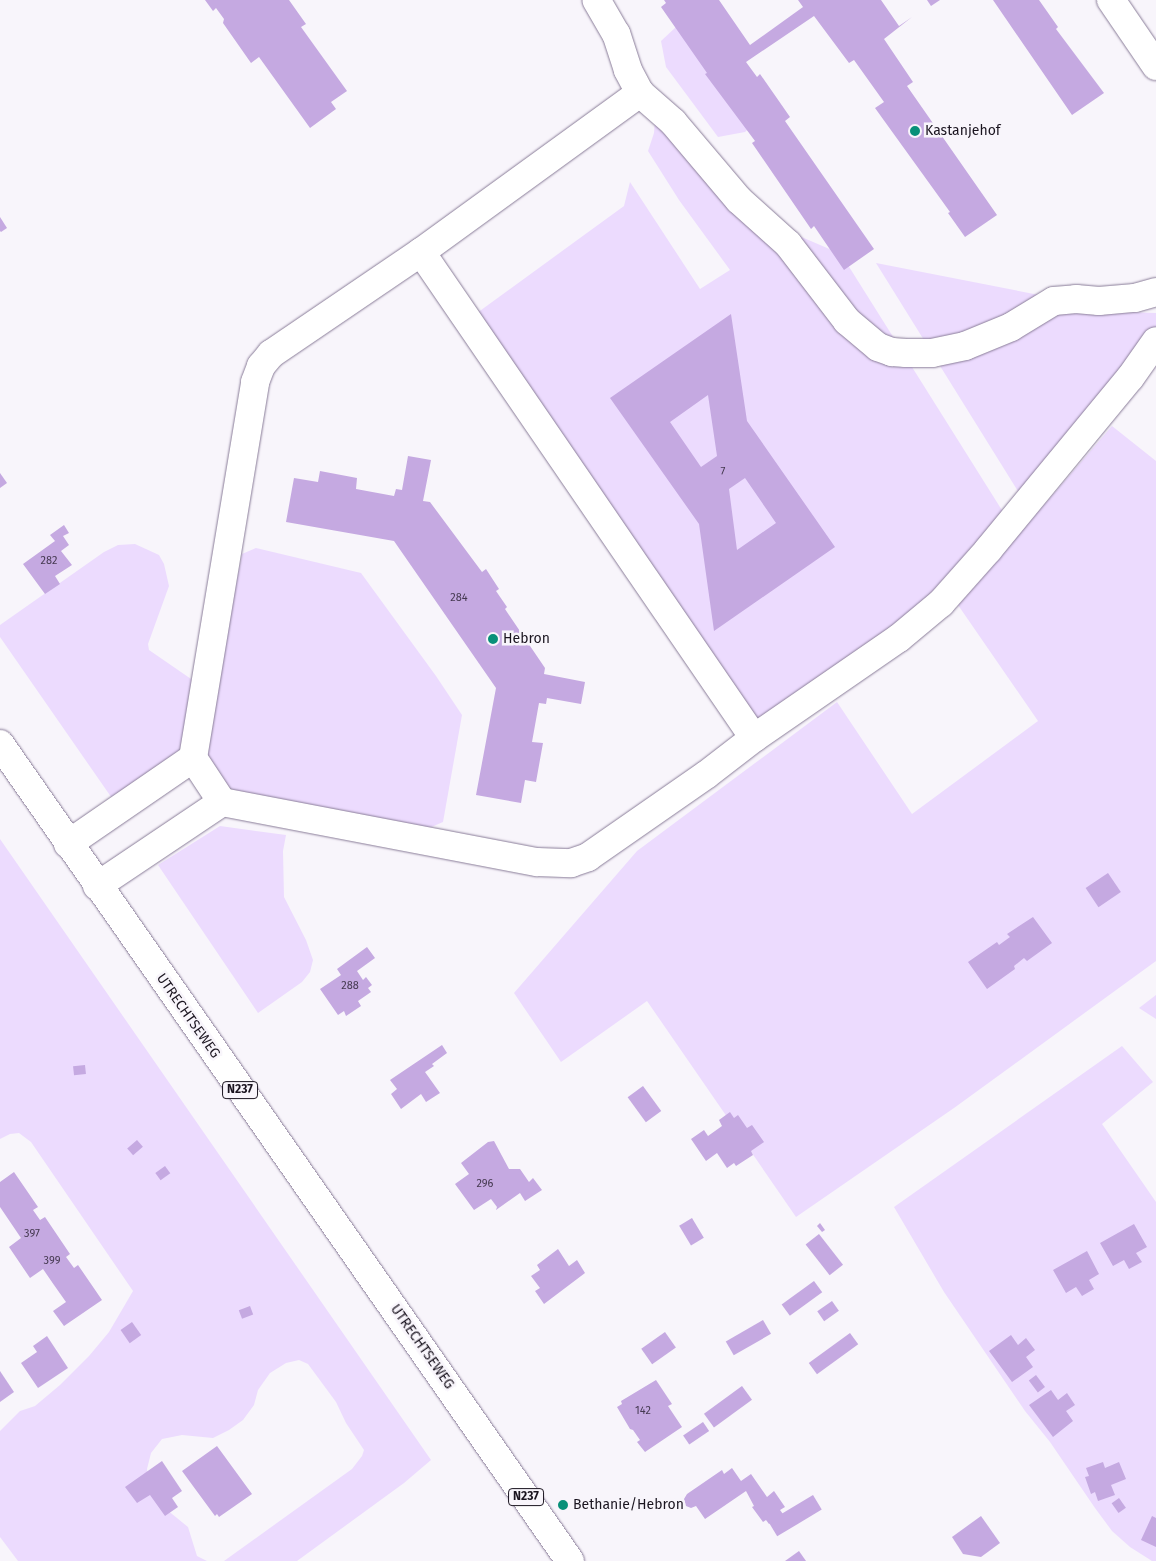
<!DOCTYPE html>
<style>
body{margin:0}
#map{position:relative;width:1156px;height:1561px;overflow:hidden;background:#f8f5fb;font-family:"Fira Sans",sans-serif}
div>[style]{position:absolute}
.green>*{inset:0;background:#ecdbfe}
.building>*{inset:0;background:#c5a9e1;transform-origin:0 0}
.roads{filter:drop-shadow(0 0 1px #897c98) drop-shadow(0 0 1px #897c98)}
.minor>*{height:28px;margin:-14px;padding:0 14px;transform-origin:14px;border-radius:14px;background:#fff}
.primary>*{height:28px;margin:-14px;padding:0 14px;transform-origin:14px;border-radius:14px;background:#fff}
.dots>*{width:14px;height:14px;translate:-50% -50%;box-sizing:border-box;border:2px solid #f8f5fb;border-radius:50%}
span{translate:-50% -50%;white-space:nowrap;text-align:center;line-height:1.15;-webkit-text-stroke:5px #f8f5fb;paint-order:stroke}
.number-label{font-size:11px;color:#453950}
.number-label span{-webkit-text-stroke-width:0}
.shield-label span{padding:1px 4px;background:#f8f5fb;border:1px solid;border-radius:4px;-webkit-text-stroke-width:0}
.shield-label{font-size:12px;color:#1a141f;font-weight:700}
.poi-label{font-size:14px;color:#1a141f}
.left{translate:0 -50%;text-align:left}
.street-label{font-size:14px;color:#1a141f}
</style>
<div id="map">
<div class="green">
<i style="clip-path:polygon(676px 27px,754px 124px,745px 132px,718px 137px,666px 67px,661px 41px)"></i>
<i style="clip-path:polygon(656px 105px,776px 226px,841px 254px,1005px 515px,926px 605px,758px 724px,477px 313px,624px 206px,630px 182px,700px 289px,730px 270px,679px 200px,648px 151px,654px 133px)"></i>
<i style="clip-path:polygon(876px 263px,1126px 312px,1156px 313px,1156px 332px,1021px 496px)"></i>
<i style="clip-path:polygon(1112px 426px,1156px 461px,1156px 961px,954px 1108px,796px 1217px,647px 1001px,561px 1062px,514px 993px,637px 851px,837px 702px,912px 814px,1038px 721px,958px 605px)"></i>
<i style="clip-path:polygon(135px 544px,159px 555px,164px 564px,169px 586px,148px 644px,149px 650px,194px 681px,181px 757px,116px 804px,0 637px,0 625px,104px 552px,118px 545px)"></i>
<i style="clip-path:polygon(256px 548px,361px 573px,436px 676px,462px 715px,443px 822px,420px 832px,231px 796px,207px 758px,210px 718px,242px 554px)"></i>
<i style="clip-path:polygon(220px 826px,286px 835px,283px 851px,284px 897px,306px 940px,313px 960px,310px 972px,302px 982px,258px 1013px,158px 865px)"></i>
<i style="clip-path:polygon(0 839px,431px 1460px,404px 1483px,297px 1561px,224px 1561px,352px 1469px,362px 1456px,364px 1450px,346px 1423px,336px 1402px,308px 1364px,299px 1360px,286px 1363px,270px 1373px,258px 1390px,254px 1405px,243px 1420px,229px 1430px,213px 1438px,182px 1435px,162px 1439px,151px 1453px,147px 1469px,149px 1483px,161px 1505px,188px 1527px,197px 1556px,207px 1561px,18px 1561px,0 1537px,0 1431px,20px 1411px,35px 1406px,60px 1385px,89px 1356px,109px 1332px,133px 1291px,31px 1142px,19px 1133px,10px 1134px,0 1139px)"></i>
<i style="clip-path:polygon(1156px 995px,1156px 1019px,1139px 1008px)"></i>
<i style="clip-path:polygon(1122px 1046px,1153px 1082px,1102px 1124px,1156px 1202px,1156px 1561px,1152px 1561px,1130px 1547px,1112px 1531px,1095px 1508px,1050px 1442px,1025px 1411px,944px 1292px,894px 1207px)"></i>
</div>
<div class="building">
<i style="clip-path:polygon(205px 0,289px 0,306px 24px,301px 27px,347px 91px,331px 102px,336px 109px,310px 128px,259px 57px,251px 63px,223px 23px,224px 19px,216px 8px,213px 11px)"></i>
<i style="clip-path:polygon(664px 0,719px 0,750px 45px,803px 7px,798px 0,881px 0,899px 26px,912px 17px,884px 39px,913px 82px,907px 86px,997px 215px,965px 237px,948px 213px,950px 212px,875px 108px,884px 102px,854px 60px,849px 63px,814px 16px,746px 62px,757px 77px,760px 74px,790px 117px,785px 121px,874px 249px,844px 270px,814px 226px,811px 229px,752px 143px,755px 141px,705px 74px,707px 73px,661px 7px,666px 3px)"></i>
<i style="clip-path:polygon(927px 0,940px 0,931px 6px)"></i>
<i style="clip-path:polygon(993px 0,1039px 0,1058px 27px,1056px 29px,1104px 93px,1072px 115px)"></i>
<i style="clip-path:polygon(0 217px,7px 228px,1px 232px,0 231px)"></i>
<i style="clip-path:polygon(evenodd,731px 314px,747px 421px,835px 547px,714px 631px,699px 524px,610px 398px,731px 314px,708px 395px,717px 456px,701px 467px,670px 422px,708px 395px,731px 314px,745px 478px,776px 523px,737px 550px,729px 489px,745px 478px)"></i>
<i style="clip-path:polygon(408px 456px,431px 460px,423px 501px,430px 502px,482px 572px,486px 569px,499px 589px,496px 591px,507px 607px,505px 609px,545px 668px,544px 674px,585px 682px,581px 704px,547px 698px,546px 704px,539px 703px,532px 742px,543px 743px,536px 782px,525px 780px,521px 803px,476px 795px,496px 688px,394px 541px,286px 522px,294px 478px,318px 482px,320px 471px,357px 478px,356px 489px,394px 496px,396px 489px,402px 490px)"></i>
<i style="clip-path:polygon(0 473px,7px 483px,0 488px)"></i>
<i style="clip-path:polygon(64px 525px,69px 533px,63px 536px,69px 545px,61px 551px,72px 565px,55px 576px,60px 584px,45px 594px,23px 564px,55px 541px,50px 535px)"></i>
<i style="left:1108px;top:873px;width:23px;height:27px;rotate:56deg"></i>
<i style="clip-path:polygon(1033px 917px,1052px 943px,1027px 961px,1024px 958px,1014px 966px,1015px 969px,987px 989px,968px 962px,997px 942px,999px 945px,1010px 937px,1007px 934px)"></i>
<i style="clip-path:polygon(367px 947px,375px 958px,357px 971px,363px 980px,366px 977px,372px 985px,368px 988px,371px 992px,358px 1001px,361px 1006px,346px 1016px,344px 1011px,338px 1015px,320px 989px,341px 975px,337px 969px)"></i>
<i style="clip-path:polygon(442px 1045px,447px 1053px,432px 1064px,434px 1066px,425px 1072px,440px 1093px,426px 1102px,421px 1094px,401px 1109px,391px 1094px,397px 1089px,390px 1080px)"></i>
<i style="left:85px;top:1065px;width:9px;height:12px;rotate:84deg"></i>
<i style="left:643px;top:1086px;width:31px;height:19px;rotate:54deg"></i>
<i style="clip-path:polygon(730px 1112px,734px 1118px,738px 1115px,747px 1128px,752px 1125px,764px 1142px,751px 1151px,753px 1155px,736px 1166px,734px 1163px,727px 1168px,717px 1153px,706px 1161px,691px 1139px,704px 1130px,708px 1136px,722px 1126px,719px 1120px)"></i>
<i style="left:137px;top:1140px;width:9px;height:13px;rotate:49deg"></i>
<i style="clip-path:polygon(494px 1141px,509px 1169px,520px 1169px,529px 1182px,533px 1178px,542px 1190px,525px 1201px,520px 1193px,496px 1210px,497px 1207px,491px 1199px,474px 1210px,455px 1184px,469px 1174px,461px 1163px,488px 1142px)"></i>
<i style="left:165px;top:1166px;width:9px;height:12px;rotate:54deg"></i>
<i style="clip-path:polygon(14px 1172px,38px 1207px,33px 1210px,40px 1220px,45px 1217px,70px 1254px,66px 1257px,74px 1268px,78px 1265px,102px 1300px,64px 1326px,53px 1311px,66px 1302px,54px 1285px,43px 1269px,30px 1278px,9px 1247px,21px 1238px,0 1207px,0 1182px)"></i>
<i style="left:692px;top:1218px;width:23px;height:15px;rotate:59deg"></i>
<i style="clip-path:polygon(820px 1223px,825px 1230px,822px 1232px,817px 1226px)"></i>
<i style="clip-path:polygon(1134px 1224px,1147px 1247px,1136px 1253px,1142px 1262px,1129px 1269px,1124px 1260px,1113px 1266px,1100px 1243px)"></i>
<i style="left:819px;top:1234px;width:39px;height:17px;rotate:52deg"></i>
<i style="clip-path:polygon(558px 1249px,569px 1266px,577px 1260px,585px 1273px,544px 1304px,535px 1291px,540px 1288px,531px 1276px,540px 1270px,537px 1265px)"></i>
<i style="clip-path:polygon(1087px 1251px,1099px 1274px,1089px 1280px,1094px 1289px,1082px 1296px,1076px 1287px,1066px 1293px,1053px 1270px)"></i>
<i style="left:814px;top:1281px;width:14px;height:40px;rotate:54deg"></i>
<i style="left:832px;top:1301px;width:12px;height:18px;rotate:55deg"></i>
<i style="left:250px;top:1306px;width:9px;height:12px;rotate:69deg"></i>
<i style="left:763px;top:1320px;width:16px;height:43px;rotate:60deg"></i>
<i style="left:132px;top:1322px;width:16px;height:14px;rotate:55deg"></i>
<i style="left:665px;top:1332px;width:19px;height:29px;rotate:55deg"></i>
<i style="left:850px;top:1333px;width:14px;height:51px;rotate:54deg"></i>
<i style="clip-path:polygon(1011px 1335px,1018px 1345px,1026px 1338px,1035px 1350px,1026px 1357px,1033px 1367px,1012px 1382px,989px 1351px)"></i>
<i style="clip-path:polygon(47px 1336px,68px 1368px,38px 1388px,21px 1363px,37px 1352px,33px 1346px)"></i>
<i style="clip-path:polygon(0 1371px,14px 1392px,0 1402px)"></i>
<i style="left:1036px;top:1375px;width:15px;height:9px;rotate:53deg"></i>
<i style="clip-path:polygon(656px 1380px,672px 1404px,668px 1406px,682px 1427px,645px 1452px,637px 1442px,640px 1440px,633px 1430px,630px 1429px,617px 1407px,622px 1404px,621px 1401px)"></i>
<i style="left:742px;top:1386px;width:17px;height:47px;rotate:54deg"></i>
<i style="clip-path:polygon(1051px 1390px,1058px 1400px,1067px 1393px,1075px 1405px,1066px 1411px,1073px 1421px,1053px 1437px,1029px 1405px)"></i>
<i style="left:703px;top:1422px;width:11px;height:24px;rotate:56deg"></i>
<i style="clip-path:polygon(217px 1446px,252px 1494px,219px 1517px,217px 1514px,215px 1516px,182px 1471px)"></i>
<i style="clip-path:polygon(162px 1461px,182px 1491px,172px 1498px,178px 1507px,165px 1516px,150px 1495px,137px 1503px,125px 1487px)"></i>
<i style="clip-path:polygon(1103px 1462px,1105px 1468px,1119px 1462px,1126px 1479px,1111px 1485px,1115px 1495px,1098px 1501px,1095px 1492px,1091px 1494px,1085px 1477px,1089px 1476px,1086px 1468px)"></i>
<i style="clip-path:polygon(732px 1468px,741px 1481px,751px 1474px,767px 1497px,774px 1491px,785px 1507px,780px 1510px,783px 1514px,769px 1524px,766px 1520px,763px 1522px,752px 1507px,754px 1506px,746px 1491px,705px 1519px,696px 1506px,691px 1508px,686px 1506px,684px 1499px,687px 1494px,722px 1470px,724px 1474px)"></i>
<i style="left:813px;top:1495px;width:17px;height:52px;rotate:59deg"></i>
<i style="left:1119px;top:1498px;width:12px;height:9px;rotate:55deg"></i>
<i style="clip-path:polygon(981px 1516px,1000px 1543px,981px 1557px,963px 1554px,952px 1537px)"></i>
<i style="clip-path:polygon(1152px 1516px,1156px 1518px,1156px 1547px,1141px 1540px)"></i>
<i style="clip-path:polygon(799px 1551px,806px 1561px,785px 1561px)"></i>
</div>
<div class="roads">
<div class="minor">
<i style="left:1111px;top:0;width:80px;rotate:55.7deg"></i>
<i style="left:640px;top:93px;width:44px;rotate:41.3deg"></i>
<i style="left:673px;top:122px;width:102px;rotate:49.8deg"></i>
<i style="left:739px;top:200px;width:66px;rotate:41.9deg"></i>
<i style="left:788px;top:244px;width:97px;rotate:52.5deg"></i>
<i style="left:847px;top:321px;width:40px;rotate:40deg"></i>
<i style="left:878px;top:347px;width:15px;rotate:20deg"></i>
<i style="left:892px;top:352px;width:14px;rotate:4deg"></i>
<i style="left:906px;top:353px;width:26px"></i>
<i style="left:932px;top:353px;width:34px;rotate:-12deg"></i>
<i style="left:965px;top:346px;width:50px;rotate:-22.4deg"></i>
<i style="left:1011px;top:327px;width:50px;rotate:-31.2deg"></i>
<i style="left:1054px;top:301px;width:22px;rotate:-5deg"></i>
<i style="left:1076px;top:299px;width:23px;rotate:5deg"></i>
<i style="left:1099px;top:301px;width:36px;rotate:-5deg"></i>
<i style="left:1135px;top:298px;width:22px;rotate:-16deg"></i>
<i style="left:754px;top:738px;width:176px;rotate:-34.6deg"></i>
<i style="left:899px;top:638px;width:55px;rotate:-39.8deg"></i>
<i style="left:941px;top:603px;width:71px;rotate:-48.4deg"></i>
<i style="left:988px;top:550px;width:223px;rotate:-50.5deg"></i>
<i style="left:1130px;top:378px;width:45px;rotate:-54.9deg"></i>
<i style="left:222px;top:802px;width:53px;rotate:-123.4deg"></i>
<i style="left:193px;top:758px;width:381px;rotate:-80.6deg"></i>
<i style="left:255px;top:382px;width:17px;rotate:-69deg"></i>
<i style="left:261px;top:366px;width:16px;rotate:-50deg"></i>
<i style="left:271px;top:354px;width:181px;rotate:-34.2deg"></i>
<i style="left:421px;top:252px;width:271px;rotate:-36deg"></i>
<i style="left:640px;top:93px;width:26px;rotate:-118deg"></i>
<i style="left:628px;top:70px;width:38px;rotate:-108deg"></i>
<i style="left:616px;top:34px;width:39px;rotate:-120deg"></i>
<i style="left:68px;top:844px;width:152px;rotate:-34.5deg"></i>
<i style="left:97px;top:886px;width:151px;rotate:-33.9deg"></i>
<i style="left:222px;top:802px;width:321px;rotate:10.8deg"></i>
<i style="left:537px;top:862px;width:34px;rotate:2deg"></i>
<i style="left:571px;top:863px;width:18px;rotate:-19deg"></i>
<i style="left:588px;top:857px;width:144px;rotate:-34.8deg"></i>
<i style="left:706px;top:775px;width:61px;rotate:-37.6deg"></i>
<i style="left:754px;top:738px;width:589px;rotate:-124.42deg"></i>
</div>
<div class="primary">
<i style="left:0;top:744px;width:996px;rotate:55.1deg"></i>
</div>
</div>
<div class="dots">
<i style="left:915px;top:131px;background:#089079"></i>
<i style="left:493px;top:639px;background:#089079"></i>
<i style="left:563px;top:1505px;background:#089079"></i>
</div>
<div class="number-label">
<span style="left:723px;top:472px">7</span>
<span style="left:49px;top:561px">282</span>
<span style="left:459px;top:598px">284</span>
<span style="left:350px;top:986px">288</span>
<span style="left:485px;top:1184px">296</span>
<span style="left:32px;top:1234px">397</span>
<span style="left:52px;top:1261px">399</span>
<span style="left:643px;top:1411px">142</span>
</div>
<div class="shield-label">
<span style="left:240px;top:1090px">N237</span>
<span style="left:526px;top:1497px">N237</span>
</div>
<div class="poi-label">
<span class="left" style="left:925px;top:131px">Kastanjehof</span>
<span class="left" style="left:503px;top:639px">Hebron</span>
<span class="left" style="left:573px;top:1505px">Bethanie/Hebron</span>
</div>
<div class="street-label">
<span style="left:188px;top:1016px;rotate:55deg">UTRECHTSEWEG</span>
<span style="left:422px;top:1347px;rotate:55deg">UTRECHTSEWEG</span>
</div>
</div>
